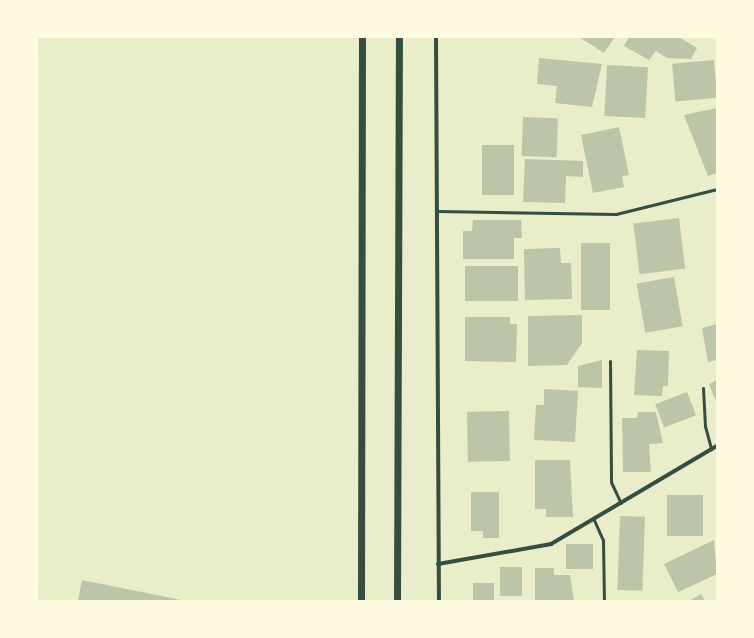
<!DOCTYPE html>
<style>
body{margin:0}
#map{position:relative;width:754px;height:638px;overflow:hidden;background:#e9edc9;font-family:"DejaVu Sans",sans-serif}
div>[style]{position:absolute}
.building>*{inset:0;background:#bcc5a7;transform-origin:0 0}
.service>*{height:3px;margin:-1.5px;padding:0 1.5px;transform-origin:1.5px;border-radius:1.5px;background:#344e41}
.minor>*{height:4px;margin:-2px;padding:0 2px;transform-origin:2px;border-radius:2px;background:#344e41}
.tertiary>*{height:7px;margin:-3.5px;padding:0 3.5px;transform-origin:3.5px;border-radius:3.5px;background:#344e41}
span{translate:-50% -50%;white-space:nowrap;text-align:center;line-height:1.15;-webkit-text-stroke:3.5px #fefae0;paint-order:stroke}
.frame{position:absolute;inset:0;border:38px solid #fefae0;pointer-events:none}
</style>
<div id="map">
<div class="building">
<i style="clip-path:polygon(579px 37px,615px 37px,604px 53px)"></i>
<i style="clip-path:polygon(629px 37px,679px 37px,697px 48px,691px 59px,667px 58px,656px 51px,649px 60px,624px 46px)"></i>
<i style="clip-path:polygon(539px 58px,602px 64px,592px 107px,555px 103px,557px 86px,537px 84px)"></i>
<i style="left:714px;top:60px;width:38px;height:42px;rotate:85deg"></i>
<i style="left:607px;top:65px;width:41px;height:51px;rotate:3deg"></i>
<i style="clip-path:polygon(717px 108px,717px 173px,708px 176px,684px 115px)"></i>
<i style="left:523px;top:117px;width:35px;height:39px;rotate:2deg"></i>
<i style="clip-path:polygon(619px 127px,629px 175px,622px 176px,624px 187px,593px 193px,581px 135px)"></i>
<i style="left:482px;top:145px;width:32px;height:50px"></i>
<i style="clip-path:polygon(525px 159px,583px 161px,583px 177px,566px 176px,565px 203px,523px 202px)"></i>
<i style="left:679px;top:218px;width:51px;height:46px;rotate:83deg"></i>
<i style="clip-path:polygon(473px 220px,521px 220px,522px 238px,514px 238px,514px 259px,463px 259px,463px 231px,472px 231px)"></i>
<i style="left:581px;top:243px;width:29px;height:67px"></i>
<i style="clip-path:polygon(560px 248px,561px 263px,571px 263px,572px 299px,525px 300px,524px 249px)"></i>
<i style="left:518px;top:266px;width:35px;height:53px;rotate:90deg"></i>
<i style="left:674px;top:277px;width:50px;height:38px;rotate:80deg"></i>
<i style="clip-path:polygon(582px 315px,582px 343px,567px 365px,528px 366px,528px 316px)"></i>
<i style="clip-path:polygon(465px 317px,510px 317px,510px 324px,517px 324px,516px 362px,465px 361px)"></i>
<i style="clip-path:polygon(717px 324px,717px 360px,708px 362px,702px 328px)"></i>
<i style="clip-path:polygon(637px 350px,669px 351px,668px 386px,663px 386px,662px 396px,634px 395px)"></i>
<i style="clip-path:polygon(602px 360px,602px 388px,578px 387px,578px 366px)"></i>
<i style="clip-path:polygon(717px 380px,717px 404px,709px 384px)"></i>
<i style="clip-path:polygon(544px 389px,578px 391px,575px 442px,534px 440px,536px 405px,544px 405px)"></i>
<i style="left:687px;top:392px;width:25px;height:34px;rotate:69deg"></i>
<i style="left:509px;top:411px;width:50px;height:42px;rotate:89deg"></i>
<i style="clip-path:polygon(638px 412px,656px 412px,663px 443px,649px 444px,651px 472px,623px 472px,622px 418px,637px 418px)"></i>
<i style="clip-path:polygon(535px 460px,570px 460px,573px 517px,546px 517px,546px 509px,535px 509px)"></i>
<i style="clip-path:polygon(471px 492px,499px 492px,499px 538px,483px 538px,483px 531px,471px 531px)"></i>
<i style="left:667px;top:495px;width:36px;height:41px"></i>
<i style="left:620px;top:516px;width:25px;height:74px;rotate:2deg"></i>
<i style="clip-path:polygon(714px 540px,717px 574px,678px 592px,664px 564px)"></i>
<i style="left:566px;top:544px;width:27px;height:25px"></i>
<i style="left:500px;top:567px;width:22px;height:29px"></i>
<i style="clip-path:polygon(535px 568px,554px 568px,554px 575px,570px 575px,574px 601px,535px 601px)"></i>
<i style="clip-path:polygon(82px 580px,181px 600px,181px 601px,78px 601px)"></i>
<i style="left:473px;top:583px;width:21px;height:18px"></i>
<i style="clip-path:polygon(701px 594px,705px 601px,689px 601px)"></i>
</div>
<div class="service">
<i style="left:438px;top:211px;width:178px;rotate:1deg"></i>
<i style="left:616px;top:214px;width:104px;rotate:-13.9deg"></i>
<i style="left:610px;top:361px;width:121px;rotate:89.5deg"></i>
<i style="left:611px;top:482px;width:23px;rotate:65deg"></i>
<i style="left:703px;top:388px;width:38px;rotate:87deg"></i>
<i style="left:705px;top:426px;width:24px;rotate:75deg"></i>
<i style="left:594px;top:520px;width:22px;rotate:66deg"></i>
<i style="left:603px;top:540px;width:61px;rotate:89.1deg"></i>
</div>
<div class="minor">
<i style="left:436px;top:37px;width:564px;rotate:89.7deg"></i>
<i style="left:438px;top:564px;width:115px;rotate:-10deg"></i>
<i style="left:551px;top:544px;width:193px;rotate:-30.6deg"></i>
</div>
<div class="tertiary">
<i style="left:361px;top:601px;width:564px;rotate:-89.9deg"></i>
<i style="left:397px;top:601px;width:564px;rotate:-89.8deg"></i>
</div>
<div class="frame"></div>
</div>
